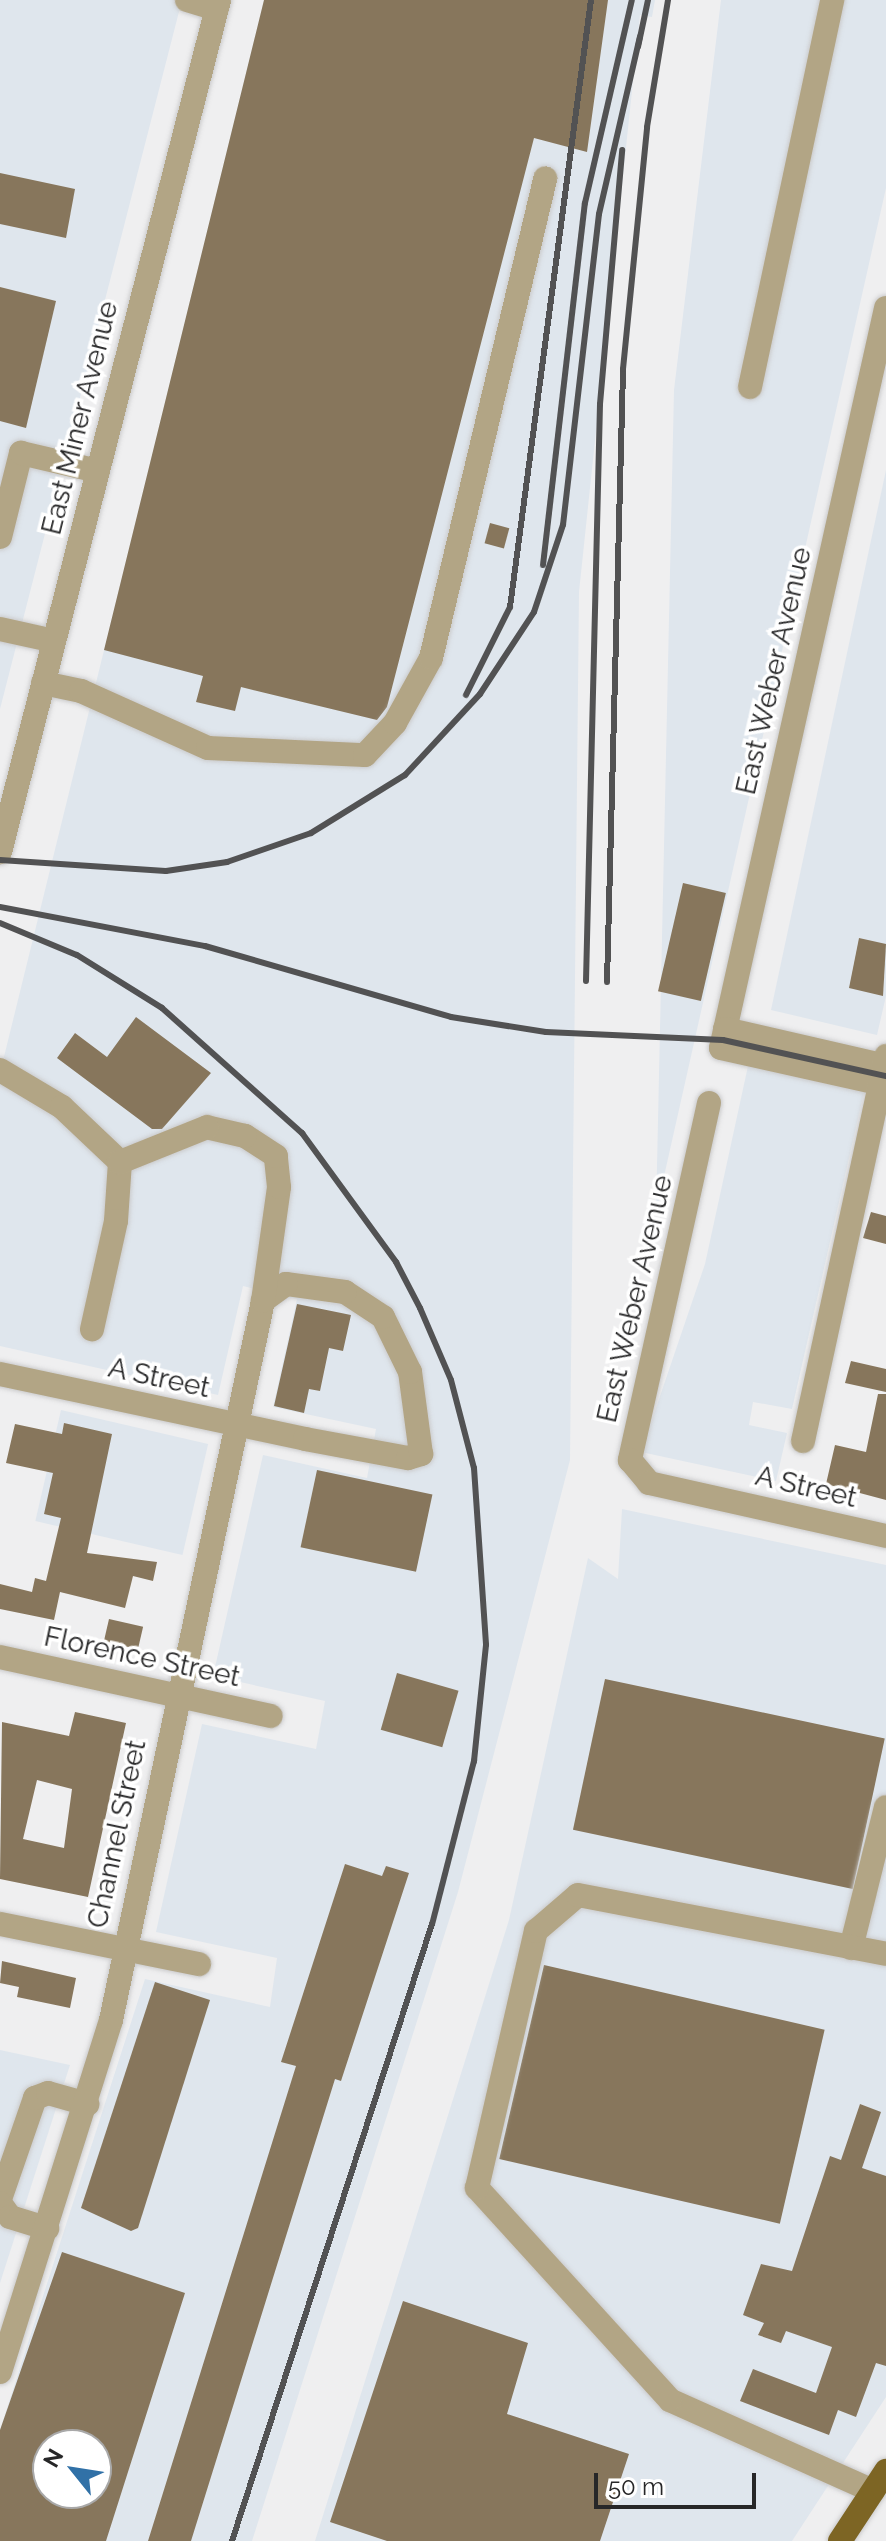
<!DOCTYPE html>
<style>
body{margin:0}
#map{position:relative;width:886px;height:2541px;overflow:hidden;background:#efeff0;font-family:Raleway,sans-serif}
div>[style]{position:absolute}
.built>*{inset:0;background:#dfe6ed;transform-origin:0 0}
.building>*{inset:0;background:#87765c;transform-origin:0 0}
.roads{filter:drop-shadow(0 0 2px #cbcbcc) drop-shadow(0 0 2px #cbcbcc)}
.minor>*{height:24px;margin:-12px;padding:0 12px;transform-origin:12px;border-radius:12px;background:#b2a585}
.major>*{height:24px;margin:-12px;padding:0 12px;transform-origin:12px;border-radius:12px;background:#7d6524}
.rail>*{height:6px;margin:-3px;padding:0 3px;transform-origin:3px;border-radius:3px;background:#525253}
span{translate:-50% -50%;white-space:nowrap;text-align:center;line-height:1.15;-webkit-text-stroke:7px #fff;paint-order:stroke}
.street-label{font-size:28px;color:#272728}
.north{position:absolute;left:32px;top:2429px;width:80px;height:80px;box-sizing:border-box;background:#fff;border:2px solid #a9a9a9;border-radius:50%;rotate:300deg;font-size:22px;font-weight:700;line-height:32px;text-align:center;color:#272728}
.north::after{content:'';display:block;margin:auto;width:28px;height:36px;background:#3171a7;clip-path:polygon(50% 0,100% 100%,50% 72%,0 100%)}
.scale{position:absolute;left:594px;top:2473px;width:162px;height:36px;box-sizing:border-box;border:4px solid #272728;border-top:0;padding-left:10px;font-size:24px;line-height:28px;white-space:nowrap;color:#272728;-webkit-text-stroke:6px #fff;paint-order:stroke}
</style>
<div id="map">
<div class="built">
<i style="clip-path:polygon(0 0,182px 0,0 709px)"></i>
<i style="clip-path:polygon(evenodd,264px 0,655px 0,652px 17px,640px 15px,579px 592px,570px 1460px,458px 1892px,252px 2541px,0 2541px,0 2430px,145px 1979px,270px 2007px,277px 1958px,156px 1932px,202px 1724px,316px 1749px,325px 1701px,213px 1676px,263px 1455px,367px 1478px,376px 1429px,273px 1407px,297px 1299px,243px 1286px,218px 1395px,0 1346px,0 1073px,264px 0,48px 2445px,96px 2445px,96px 2493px,48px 2493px,48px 2445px)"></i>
<i style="clip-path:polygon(721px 0,886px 0,886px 188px,656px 1212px,674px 390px)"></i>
<i style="clip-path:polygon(886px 470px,886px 996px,877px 1035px,771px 1010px)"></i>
<i style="clip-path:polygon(748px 1066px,864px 1092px,792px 1409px,753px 1402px,749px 1425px,787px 1433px,776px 1481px,641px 1452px,705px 1264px)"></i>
<i style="left:61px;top:1410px;width:151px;height:114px;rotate:13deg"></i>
<i style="clip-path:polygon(622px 1509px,886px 1565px,886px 2397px,792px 2541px,315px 2541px,509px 1920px,588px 1558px,618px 1579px)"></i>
<i style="clip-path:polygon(0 2050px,70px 2065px,0 2283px)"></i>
</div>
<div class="building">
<i style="clip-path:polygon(264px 0,608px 0,587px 152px,534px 138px,387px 707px,377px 720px,241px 687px,235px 711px,196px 702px,203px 676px,104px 650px)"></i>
<i style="clip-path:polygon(0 173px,75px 189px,66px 238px,0 224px)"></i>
<i style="clip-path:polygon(0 287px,56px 301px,26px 428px,0 421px)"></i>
<i style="left:490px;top:523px;width:20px;height:21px;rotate:15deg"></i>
<i style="left:683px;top:883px;width:44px;height:111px;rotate:13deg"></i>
<i style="clip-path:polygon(859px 938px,886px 944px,883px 996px,849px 988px)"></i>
<i style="clip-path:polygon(136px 1017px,211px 1073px,162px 1129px,152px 1129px,57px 1058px,75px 1033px,107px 1057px)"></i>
<i style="clip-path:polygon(871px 1212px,886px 1216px,886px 1244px,863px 1238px)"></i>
<i style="clip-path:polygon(297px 1304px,351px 1315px,343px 1351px,329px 1348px,320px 1391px,309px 1389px,304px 1413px,274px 1406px)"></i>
<i style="clip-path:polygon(851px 1361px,886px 1369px,886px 1392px,845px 1383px)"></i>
<i style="clip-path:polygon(878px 1394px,886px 1394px,886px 1500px,826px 1484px,835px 1445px,866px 1452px)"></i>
<i style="clip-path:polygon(64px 1423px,112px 1434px,87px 1553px,157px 1562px,153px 1581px,133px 1576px,125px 1608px,60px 1592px,54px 1620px,0 1609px,0 1584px,32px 1592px,35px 1578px,46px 1581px,61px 1518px,44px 1514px,53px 1473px,6px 1463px,15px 1424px,62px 1434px)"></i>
<i style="left:317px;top:1470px;width:118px;height:79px;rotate:12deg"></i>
<i style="left:109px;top:1619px;width:35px;height:23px;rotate:13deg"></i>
<i style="left:397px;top:1673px;width:64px;height:59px;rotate:16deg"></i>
<i style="left:605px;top:1679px;width:286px;height:154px;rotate:12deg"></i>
<i style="clip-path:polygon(evenodd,75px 1712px,126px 1723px,88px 1897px,0 1879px,2px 1722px,69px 1736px,75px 1712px,37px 1780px,72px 1789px,64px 1848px,23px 1839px,37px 1780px)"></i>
<i style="clip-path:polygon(345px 1864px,382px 1876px,386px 1866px,409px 1873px,341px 2081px,335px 2079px,191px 2541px,148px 2541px,296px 2066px,281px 2062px)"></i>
<i style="clip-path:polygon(2px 1961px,76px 1978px,70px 2008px,17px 1997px,19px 1987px,0 1983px)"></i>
<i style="left:544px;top:1965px;width:288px;height:199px;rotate:13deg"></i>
<i style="clip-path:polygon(155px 1982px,210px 2000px,138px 2228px,131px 2231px,81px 2208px)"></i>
<i style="clip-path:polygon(860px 2104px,881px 2112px,862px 2168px,886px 2176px,886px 2366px,876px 2363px,856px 2417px,838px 2410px,829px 2435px,740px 2401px,753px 2369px,816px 2393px,832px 2347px,786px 2331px,781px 2343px,758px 2335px,764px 2323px,743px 2315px,761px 2264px,792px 2271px,830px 2156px,841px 2160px)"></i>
<i style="clip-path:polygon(evenodd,62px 2252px,185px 2293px,106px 2541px,0 2541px,0 2430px,62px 2252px,48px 2445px,96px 2445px,96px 2493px,48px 2493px,48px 2445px)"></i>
<i style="clip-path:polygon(403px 2301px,528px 2343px,507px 2414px,629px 2454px,600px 2541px,387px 2541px,330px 2522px)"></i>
</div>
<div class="roads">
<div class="minor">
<i style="left:187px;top:0;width:31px;rotate:17deg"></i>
<i style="left:886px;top:308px;width:758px;rotate:102.57deg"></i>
<i style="left:721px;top:1048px;width:169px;rotate:12.6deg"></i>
<i style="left:750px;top:387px;width:396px;rotate:-78deg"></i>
<i style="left:0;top:537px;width:87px;rotate:-76deg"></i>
<i style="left:21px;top:453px;width:79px;rotate:13.2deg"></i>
<i style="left:0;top:629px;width:55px;rotate:12.5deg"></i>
<i style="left:43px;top:683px;width:39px;rotate:12deg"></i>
<i style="left:81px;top:691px;width:139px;rotate:24.2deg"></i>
<i style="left:208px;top:748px;width:157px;rotate:2.6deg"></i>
<i style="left:365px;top:755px;width:44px;rotate:-46.8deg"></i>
<i style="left:395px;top:723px;width:74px;rotate:-61deg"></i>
<i style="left:431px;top:658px;width:493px;rotate:-76.6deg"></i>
<i style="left:0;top:852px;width:880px;rotate:-75.58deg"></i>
<i style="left:725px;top:1029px;width:165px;rotate:12.9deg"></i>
<i style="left:0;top:1070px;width:72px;rotate:30.8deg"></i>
<i style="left:62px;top:1107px;width:80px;rotate:43.5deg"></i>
<i style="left:120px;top:1162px;width:59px;rotate:93.9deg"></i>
<i style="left:116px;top:1221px;width:111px;rotate:102.5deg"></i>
<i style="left:709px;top:1103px;width:366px;rotate:102.5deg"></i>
<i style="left:630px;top:1460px;width:30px;rotate:50deg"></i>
<i style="left:649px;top:1483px;width:243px;rotate:12.6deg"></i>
<i style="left:0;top:1374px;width:312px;rotate:12deg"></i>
<i style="left:305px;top:1439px;width:105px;rotate:10.5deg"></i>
<i style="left:408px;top:1458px;width:14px;rotate:-17deg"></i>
<i style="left:421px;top:1454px;width:83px;rotate:-97.6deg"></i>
<i style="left:410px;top:1372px;width:61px;rotate:-116.1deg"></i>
<i style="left:383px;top:1317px;width:45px;rotate:-146.7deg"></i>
<i style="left:345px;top:1292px;width:60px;rotate:-172.3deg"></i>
<i style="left:286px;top:1284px;width:29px;rotate:144deg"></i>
<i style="left:803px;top:1441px;width:394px;rotate:-77.8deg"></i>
<i style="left:0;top:1657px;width:277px;rotate:12.3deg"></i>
<i style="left:0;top:1924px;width:203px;rotate:11.4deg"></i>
<i style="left:851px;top:1948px;width:145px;rotate:-76.1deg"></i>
<i style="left:0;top:2199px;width:107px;rotate:-70.9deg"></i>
<i style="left:35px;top:2098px;width:14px;rotate:-21deg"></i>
<i style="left:48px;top:2093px;width:41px;rotate:15.8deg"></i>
<i style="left:0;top:2203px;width:17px;rotate:54deg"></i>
<i style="left:10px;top:2217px;width:39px;rotate:17deg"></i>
<i style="left:0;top:2372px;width:369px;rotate:-72.5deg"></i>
<i style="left:111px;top:2020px;width:735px;rotate:-78.06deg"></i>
<i style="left:263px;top:1301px;width:115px;rotate:-82deg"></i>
<i style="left:279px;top:1187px;width:31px;rotate:-96deg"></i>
<i style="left:276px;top:1156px;width:37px;rotate:-147deg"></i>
<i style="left:245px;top:1136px;width:39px;rotate:-167deg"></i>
<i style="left:207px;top:1127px;width:94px;rotate:158.1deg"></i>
<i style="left:873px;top:2491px;width:222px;rotate:-155.9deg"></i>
<i style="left:670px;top:2400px;width:287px;rotate:-132.3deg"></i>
<i style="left:477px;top:2188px;width:264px;rotate:-77.1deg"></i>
<i style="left:536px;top:1931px;width:55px;rotate:-40.6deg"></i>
<i style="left:578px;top:1895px;width:314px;rotate:10.8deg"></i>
</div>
<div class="major">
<i style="left:840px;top:2541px;width:84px;rotate:-56.7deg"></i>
</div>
</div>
<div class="rail">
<i style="left:638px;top:47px;width:48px;rotate:-78deg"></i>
<i style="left:543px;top:565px;width:364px;rotate:-83.4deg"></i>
<i style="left:585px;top:203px;width:208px;rotate:-77deg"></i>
<i style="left:466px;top:695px;width:98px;rotate:-63.4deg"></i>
<i style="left:510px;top:607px;width:612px;rotate:-82.4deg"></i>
<i style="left:0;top:860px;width:166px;rotate:3.8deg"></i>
<i style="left:166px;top:871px;width:62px;rotate:-8.4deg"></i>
<i style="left:227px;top:862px;width:89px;rotate:-19deg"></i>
<i style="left:311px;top:833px;width:110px;rotate:-31.7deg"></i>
<i style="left:405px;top:775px;width:110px;rotate:-47.2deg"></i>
<i style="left:480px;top:694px;width:98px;rotate:-56.6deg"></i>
<i style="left:534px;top:612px;width:92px;rotate:-71.6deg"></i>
<i style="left:563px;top:525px;width:313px;rotate:-83.4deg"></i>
<i style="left:599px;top:214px;width:182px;rotate:-77deg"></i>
<i style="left:0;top:907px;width:209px;rotate:10.8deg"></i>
<i style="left:205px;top:946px;width:256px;rotate:16.1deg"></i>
<i style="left:451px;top:1017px;width:96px;rotate:9deg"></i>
<i style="left:546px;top:1032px;width:177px;rotate:2.6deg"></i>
<i style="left:723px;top:1040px;width:167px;rotate:12.5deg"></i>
<i style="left:0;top:923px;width:83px;rotate:22.6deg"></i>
<i style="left:77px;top:955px;width:100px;rotate:31.9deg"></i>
<i style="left:162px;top:1008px;width:188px;rotate:41.8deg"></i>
<i style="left:302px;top:1133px;width:160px;rotate:53.9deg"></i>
<i style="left:396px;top:1262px;width:52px;rotate:62.4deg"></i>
<i style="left:420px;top:1308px;width:78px;rotate:66.7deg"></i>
<i style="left:451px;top:1380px;width:91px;rotate:75.4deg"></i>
<i style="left:474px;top:1468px;width:177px;rotate:86.1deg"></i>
<i style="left:486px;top:1645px;width:117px;rotate:95.9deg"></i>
<i style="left:474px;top:1761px;width:168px;rotate:104.4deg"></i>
<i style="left:432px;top:1924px;width:649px;rotate:107.96deg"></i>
<i style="left:586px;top:981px;width:577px;rotate:-88.61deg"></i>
<i style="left:600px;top:404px;width:255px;rotate:-85deg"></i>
<i style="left:607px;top:982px;width:613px;rotate:-88.5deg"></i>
<i style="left:623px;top:369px;width:243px;rotate:-84.3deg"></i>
<i style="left:647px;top:127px;width:129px;rotate:-80.6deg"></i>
</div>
<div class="street-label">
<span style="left:80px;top:418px;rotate:-76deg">East Miner Avenue</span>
<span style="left:774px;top:671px;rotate:-77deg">East Weber Avenue</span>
<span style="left:635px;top:1299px;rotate:-77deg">East Weber Avenue</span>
<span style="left:159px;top:1378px;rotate:12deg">A Street</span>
<span style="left:806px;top:1487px;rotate:13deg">A Street</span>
<span style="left:142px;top:1657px;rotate:12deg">Florence Street</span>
<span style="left:117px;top:1834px;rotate:-78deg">Channel Street</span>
</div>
<div class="north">N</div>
<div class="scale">50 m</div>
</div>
